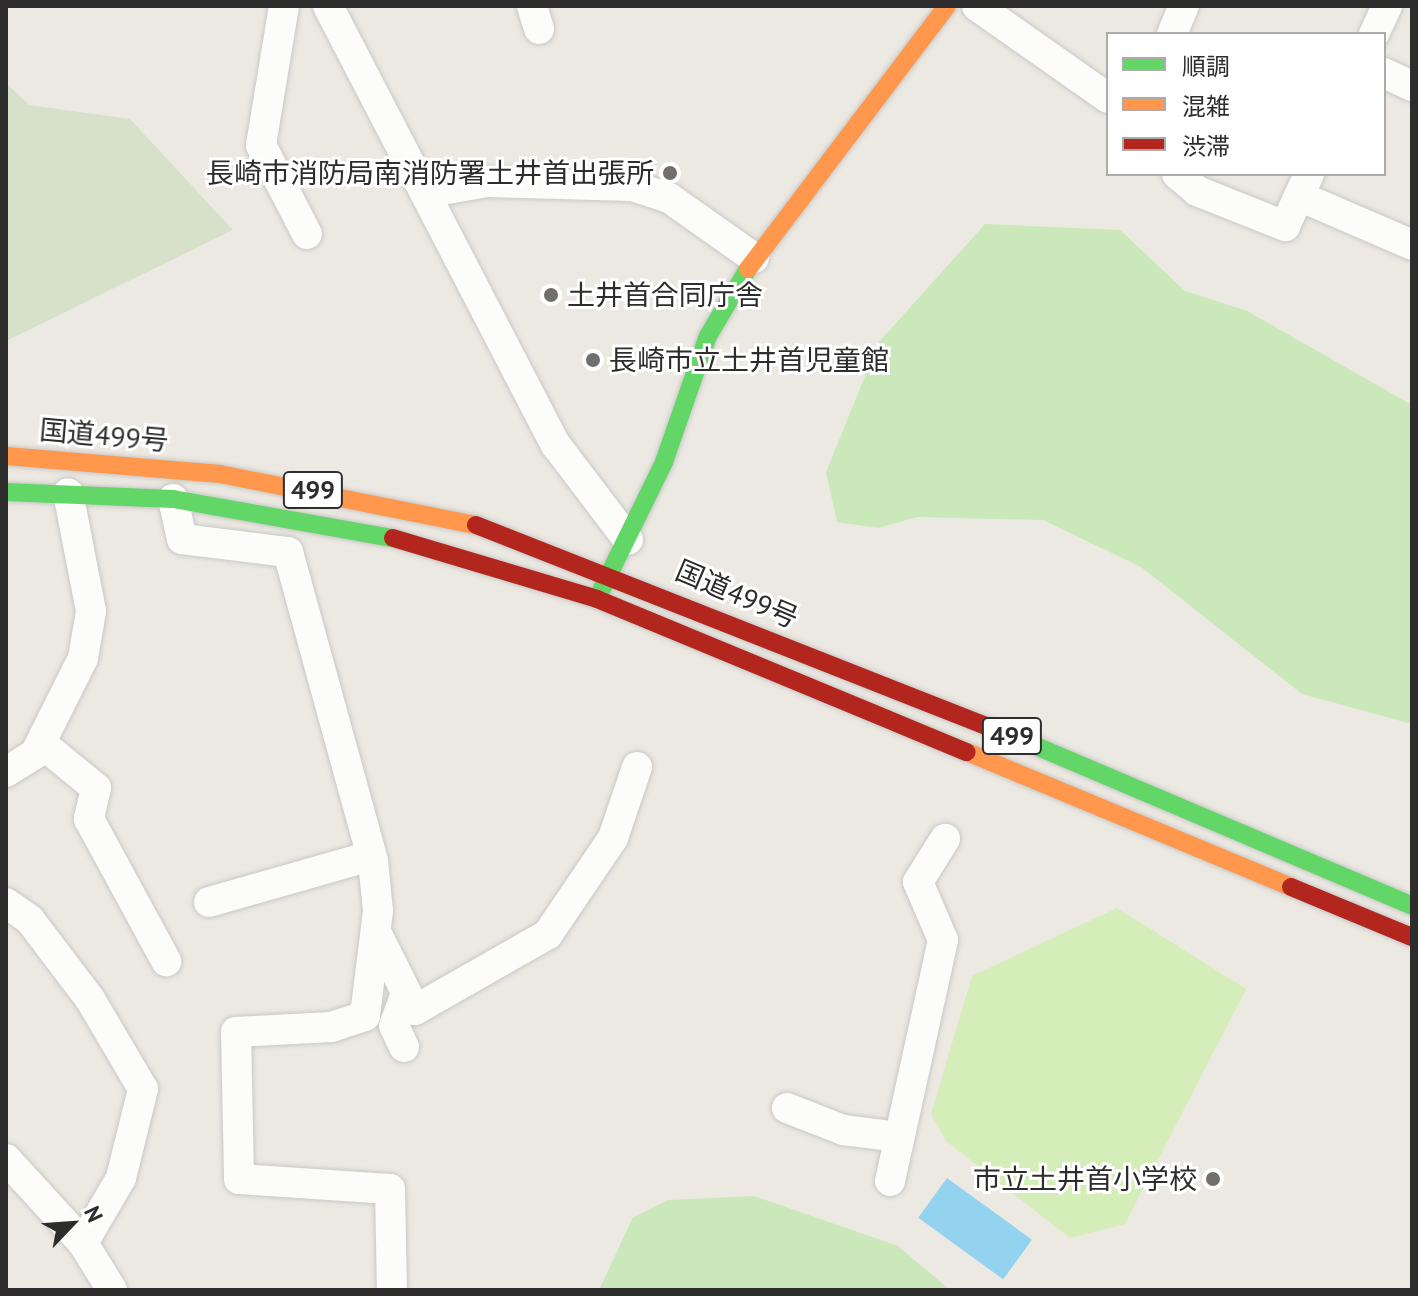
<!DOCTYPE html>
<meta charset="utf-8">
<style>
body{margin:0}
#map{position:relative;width:1418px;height:1296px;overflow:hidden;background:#ece9e2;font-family:"PT Sans","Noto Sans JP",sans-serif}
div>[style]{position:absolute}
.green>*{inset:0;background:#cae8ba}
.cemetery>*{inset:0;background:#d7e1ca}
.pitch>*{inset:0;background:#d5edb8}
.water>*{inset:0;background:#94d3f0;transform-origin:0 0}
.roads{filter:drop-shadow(0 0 2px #c9c8c7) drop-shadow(0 0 2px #c9c8c7)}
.street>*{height:30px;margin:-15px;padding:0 15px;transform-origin:15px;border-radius:15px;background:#fcfcfb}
.fast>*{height:18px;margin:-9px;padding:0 9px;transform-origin:9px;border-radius:9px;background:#63d668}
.slow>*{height:18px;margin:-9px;padding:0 9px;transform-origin:9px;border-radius:9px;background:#ff974d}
.jam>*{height:18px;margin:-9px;padding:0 9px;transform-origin:9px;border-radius:9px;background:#b3261e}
.dots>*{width:22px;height:22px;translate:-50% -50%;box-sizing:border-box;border:4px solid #fff;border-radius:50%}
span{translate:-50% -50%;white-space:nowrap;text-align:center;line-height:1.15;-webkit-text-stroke:6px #fff;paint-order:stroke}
.shield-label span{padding:2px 6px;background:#fff;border:2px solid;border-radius:6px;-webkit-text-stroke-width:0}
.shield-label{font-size:26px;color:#2d2d2d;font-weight:700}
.poi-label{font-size:28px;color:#2d2d2d}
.right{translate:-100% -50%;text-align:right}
.left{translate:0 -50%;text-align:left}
.street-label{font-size:28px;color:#2d2d2d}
.frame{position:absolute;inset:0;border:8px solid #2d2d2d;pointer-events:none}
.legend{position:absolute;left:1106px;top:32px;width:280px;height:144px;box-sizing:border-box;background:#fff;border:2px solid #ababab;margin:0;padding:10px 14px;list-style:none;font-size:24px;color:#2d2d2d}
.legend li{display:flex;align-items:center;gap:16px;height:40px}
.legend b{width:40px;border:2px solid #ababab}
.north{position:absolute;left:32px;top:1184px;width:80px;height:80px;-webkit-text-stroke:6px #fff;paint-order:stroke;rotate:65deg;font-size:22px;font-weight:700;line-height:32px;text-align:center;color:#2d2d2d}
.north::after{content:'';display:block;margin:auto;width:28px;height:36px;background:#2d2d2d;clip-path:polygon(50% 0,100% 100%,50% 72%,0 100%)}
</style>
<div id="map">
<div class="green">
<i style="clip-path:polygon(985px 224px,1120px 230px,1185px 291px,1247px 311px,1412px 405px,1412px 724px,1302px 694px,1141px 567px,1043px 520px,917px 517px,878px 528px,837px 522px,826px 472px,879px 342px)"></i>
<i style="clip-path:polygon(754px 1196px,898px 1246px,950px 1290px,599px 1290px,633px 1217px,669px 1200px)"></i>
</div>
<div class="cemetery">
<i style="clip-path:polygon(6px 83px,29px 105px,130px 119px,233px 230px,6px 341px)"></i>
</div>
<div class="pitch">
<i style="clip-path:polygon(1117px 908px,1246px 989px,1125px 1224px,1070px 1238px,946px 1141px,931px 1114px,972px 976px)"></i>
</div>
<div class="water">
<i style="left:947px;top:1178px;width:105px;height:49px;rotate:36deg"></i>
</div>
<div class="roads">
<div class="street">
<i style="left:284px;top:6px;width:141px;rotate:99.4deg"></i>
<i style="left:261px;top:145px;width:100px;rotate:62.7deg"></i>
<i style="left:328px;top:6px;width:495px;rotate:62.6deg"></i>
<i style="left:556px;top:445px;width:119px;rotate:52.8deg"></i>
<i style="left:532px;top:6px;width:24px;rotate:73deg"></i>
<i style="left:977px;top:6px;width:160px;rotate:35.1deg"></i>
<i style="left:1172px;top:34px;width:30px;rotate:-67deg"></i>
<i style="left:1374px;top:34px;width:31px;rotate:-65deg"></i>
<i style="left:1384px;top:73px;width:31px;rotate:25deg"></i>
<i style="left:1177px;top:174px;width:26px;rotate:40deg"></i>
<i style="left:1197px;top:191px;width:95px;rotate:21.7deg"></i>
<i style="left:1285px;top:226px;width:57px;rotate:-65.2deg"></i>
<i style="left:425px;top:193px;width:63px;rotate:-10.1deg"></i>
<i style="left:487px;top:182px;width:145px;rotate:1.6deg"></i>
<i style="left:632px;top:186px;width:39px;rotate:18deg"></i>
<i style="left:669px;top:198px;width:104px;rotate:35.2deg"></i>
<i style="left:1299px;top:196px;width:123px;rotate:23.4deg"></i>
<i style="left:173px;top:499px;width:41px;rotate:77.3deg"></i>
<i style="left:182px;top:539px;width:107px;rotate:7deg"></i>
<i style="left:288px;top:552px;width:320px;rotate:74.6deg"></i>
<i style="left:373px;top:861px;width:50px;rotate:84.3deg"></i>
<i style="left:378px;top:911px;width:106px;rotate:97.1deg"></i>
<i style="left:365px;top:1016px;width:36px;rotate:162deg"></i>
<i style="left:331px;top:1027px;width:95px;rotate:177deg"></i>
<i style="left:236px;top:1032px;width:147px;rotate:88.8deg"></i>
<i style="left:239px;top:1179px;width:151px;rotate:3.8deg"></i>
<i style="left:390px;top:1189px;width:101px;rotate:88.9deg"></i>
<i style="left:41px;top:743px;width:71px;rotate:39.3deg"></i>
<i style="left:96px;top:788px;width:32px;rotate:103deg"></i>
<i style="left:89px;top:819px;width:162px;rotate:61.5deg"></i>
<i style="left:6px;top:772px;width:34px;rotate:-32deg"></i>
<i style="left:35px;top:754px;width:107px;rotate:-63.4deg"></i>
<i style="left:83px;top:658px;width:48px;rotate:-80.3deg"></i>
<i style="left:91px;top:611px;width:120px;rotate:-101deg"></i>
<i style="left:209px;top:902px;width:168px;rotate:-15.9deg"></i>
<i style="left:6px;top:903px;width:29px;rotate:35deg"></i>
<i style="left:30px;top:920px;width:99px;rotate:52.8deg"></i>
<i style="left:90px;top:999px;width:104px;rotate:59.5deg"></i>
<i style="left:143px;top:1089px;width:92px;rotate:103.9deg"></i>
<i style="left:121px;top:1178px;width:75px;rotate:120.3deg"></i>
<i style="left:83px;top:1243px;width:55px;rotate:58.3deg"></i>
<i style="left:376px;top:932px;width:87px;rotate:63.4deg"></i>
<i style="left:415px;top:1010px;width:153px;rotate:-29.7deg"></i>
<i style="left:548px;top:934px;width:116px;rotate:-55.9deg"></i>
<i style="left:613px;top:838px;width:75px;rotate:-71.3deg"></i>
<i style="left:404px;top:1047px;width:23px;rotate:-115deg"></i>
<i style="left:394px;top:1026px;width:35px;rotate:-70deg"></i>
<i style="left:787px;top:1108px;width:60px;rotate:21.4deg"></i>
<i style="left:843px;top:1130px;width:56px;rotate:7.1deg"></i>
<i style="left:6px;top:1159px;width:114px;rotate:47.5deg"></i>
<i style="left:890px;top:1181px;width:247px;rotate:-77.6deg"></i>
<i style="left:943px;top:940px;width:63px;rotate:-113.3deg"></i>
<i style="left:918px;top:882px;width:51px;rotate:-57.9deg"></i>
</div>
<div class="fast">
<i style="left:6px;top:492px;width:167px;rotate:2.4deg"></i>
<i style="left:173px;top:499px;width:223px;rotate:10.1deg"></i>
<i style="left:597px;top:599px;width:153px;rotate:-63.9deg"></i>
<i style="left:664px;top:462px;width:133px;rotate:-70.8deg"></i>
<i style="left:708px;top:336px;width:78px;rotate:-59.2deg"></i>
<i style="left:1024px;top:741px;width:422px;rotate:23deg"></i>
</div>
<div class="slow">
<i style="left:748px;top:269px;width:330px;rotate:-52.9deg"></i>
<i style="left:6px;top:456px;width:215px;rotate:4.8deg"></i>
<i style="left:220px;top:474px;width:261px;rotate:11.3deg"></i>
<i style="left:967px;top:752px;width:351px;rotate:22.6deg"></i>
</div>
<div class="jam">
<i style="left:476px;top:525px;width:589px;rotate:21.51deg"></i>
<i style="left:393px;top:538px;width:213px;rotate:16.6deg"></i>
<i style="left:597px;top:599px;width:400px;rotate:22.5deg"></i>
<i style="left:1291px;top:887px;width:131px;rotate:22.5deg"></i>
</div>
</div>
<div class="dots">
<i style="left:670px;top:173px;background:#706f6c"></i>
<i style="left:551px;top:295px;background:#706f6c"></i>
<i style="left:593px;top:360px;background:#706f6c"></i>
<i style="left:1213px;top:1179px;background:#706f6c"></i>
</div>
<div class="shield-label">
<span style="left:313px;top:490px">499</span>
<span style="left:1012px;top:736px">499</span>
</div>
<div class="poi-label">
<span class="right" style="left:654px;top:173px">長崎市消防局南消防署土井首出張所</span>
<span class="left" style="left:567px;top:295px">土井首合同庁舎</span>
<span class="left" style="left:609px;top:360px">長崎市立土井首児童館</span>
<span class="right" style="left:1197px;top:1179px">市立土井首小学校</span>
</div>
<div class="street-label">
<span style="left:104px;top:435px;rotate:5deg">国道499号</span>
<span style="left:737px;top:594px;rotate:23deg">国道499号</span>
</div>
<div class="frame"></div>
<ul class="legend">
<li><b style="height:10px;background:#63d668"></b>順調</li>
<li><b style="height:10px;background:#ff974d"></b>混雑</li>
<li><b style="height:10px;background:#b3261e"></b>渋滞</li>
</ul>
<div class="north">N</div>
</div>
